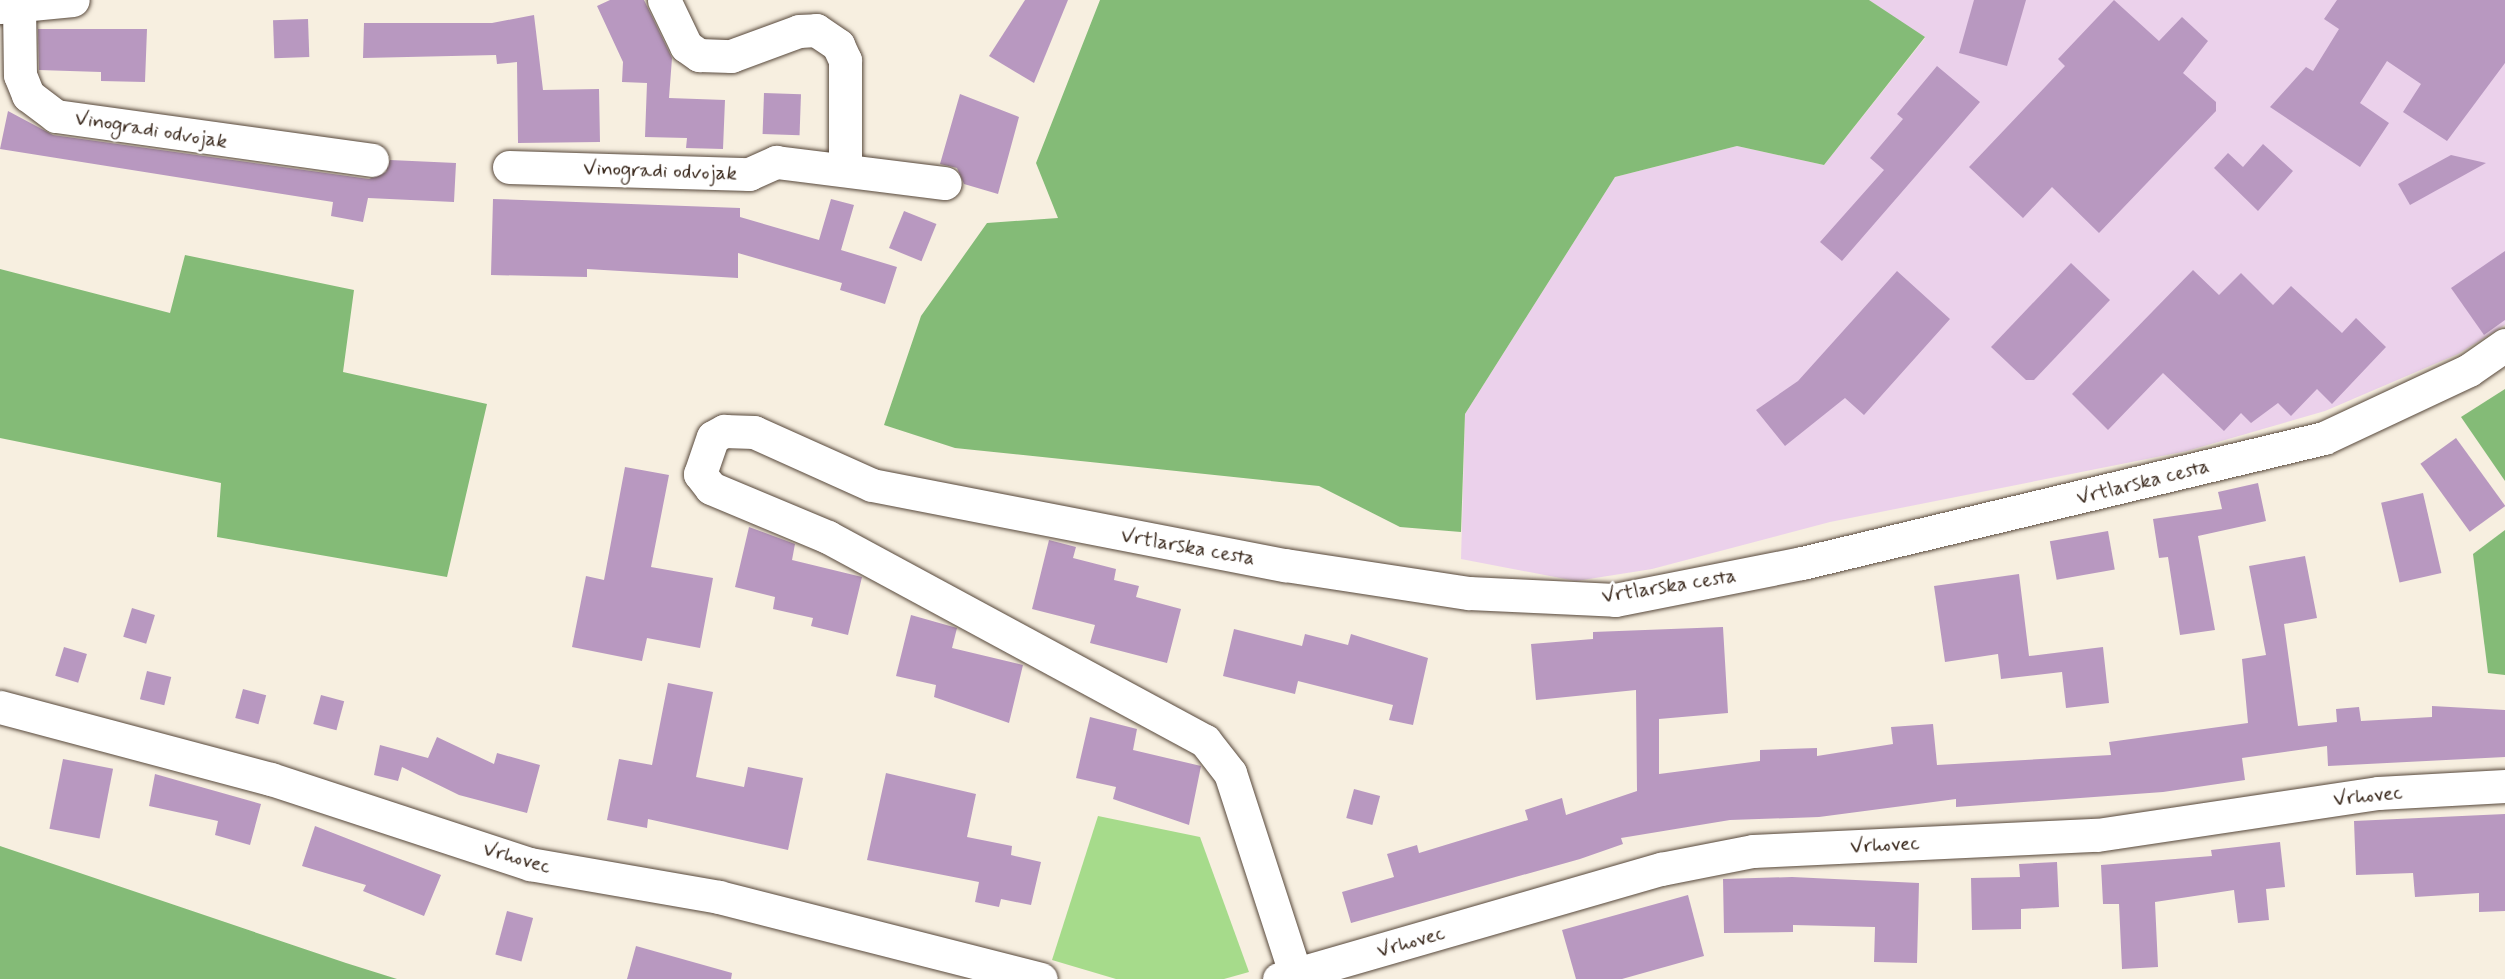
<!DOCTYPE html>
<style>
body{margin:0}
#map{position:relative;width:2505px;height:979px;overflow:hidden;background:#f7efe0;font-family:Mynerve,sans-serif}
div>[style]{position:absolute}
.built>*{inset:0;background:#ebd1eb}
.green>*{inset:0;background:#a6db8b}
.forest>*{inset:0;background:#84bb77}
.building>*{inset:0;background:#b898c0;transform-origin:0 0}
.roads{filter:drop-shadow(0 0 2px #57483b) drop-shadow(0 0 2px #57483b)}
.minor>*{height:33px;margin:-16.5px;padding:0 16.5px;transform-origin:16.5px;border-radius:16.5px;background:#fff}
span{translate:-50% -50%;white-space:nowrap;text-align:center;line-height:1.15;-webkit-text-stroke:5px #fff;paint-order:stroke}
.street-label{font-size:21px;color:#3b2a1e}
</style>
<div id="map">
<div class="built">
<i style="clip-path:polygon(1869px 0,2505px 0,2505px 325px,2458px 354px,2325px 411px,2187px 451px,1830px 522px,1652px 569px,1576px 581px,1461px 559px,1465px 414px,1615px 177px,1737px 146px,1824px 165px,1925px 38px)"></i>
</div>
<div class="green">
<i style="clip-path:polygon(1098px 816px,1200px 837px,1249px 972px,1224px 979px,1116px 979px,1052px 960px)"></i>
</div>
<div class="forest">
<i style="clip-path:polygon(1100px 0,1869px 0,1925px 37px,1824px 165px,1737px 146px,1615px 177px,1465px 414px,1461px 532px,1400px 527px,1319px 486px,955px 448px,884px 425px,921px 316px,987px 223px,1058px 218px,1036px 163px)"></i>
<i style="clip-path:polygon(185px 255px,354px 290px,343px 372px,487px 404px,447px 577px,217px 537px,221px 483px,0 438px,0 269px,170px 313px)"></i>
<i style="clip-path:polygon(2505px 389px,2505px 481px,2461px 417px)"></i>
<i style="clip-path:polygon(2505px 530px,2505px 675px,2488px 673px,2473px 554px)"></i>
<i style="clip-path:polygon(0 846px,346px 963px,397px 979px,0 979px)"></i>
</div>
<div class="building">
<i style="clip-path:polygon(610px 0,644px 0,672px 58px,669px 98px,725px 100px,723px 149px,686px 148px,687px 138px,645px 137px,647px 83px,622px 82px,623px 62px,597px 6px)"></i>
<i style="clip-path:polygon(1025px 0,1068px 0,1034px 83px,989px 56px)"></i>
<i style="clip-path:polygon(1974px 0,2026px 0,2007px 66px,1959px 53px)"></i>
<i style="clip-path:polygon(2114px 0,2159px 41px,2182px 17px,2208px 41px,2183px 73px,2216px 102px,2216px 111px,2099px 233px,2052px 187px,2023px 218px,1969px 167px,2065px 66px,2058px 59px)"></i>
<i style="clip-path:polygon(2337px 0,2505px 0,2505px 63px,2447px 141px,2403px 112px,2421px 84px,2387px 61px,2360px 103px,2389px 123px,2360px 167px,2270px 107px,2306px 67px,2313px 71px,2339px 29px,2324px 19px)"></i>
<i style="clip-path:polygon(534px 15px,543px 90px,599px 89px,600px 142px,518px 143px,517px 62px,497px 64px,496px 55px,363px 58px,364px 23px,492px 23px)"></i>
<i style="left:308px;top:19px;width:38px;height:35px;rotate:88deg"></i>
<i style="clip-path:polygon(38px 29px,147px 29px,145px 82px,101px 81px,101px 72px,39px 70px)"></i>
<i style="clip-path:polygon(1937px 66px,1980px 102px,1842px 261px,1820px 242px,1884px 170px,1870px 158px,1903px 119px,1897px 114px)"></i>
<i style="left:764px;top:93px;width:37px;height:41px;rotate:2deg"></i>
<i style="clip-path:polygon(960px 94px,1019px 117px,998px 194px,964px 184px,957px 168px,940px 164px)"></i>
<i style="clip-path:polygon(8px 111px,53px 135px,369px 179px,386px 172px,390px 160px,456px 163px,454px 202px,368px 198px,363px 222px,331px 216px,333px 202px,0 149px)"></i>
<i style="clip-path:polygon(2263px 144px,2293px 171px,2258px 211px,2214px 168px,2228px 153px,2243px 167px)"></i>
<i style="clip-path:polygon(2451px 155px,2486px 163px,2410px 205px,2398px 184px)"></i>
<i style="clip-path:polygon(493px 199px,740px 208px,740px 217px,819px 240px,831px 199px,854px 205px,841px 250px,897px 267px,885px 304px,840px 290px,842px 283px,738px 253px,738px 278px,587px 269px,587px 277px,491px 275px)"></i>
<i style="left:904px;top:211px;width:35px;height:40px;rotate:22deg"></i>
<i style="clip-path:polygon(2505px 251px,2505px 320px,2484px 335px,2451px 288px)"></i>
<i style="clip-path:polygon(2071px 263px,2110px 300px,2034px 380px,2026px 380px,1991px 347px)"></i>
<i style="clip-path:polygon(2193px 270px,2219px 295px,2241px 273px,2273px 305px,2291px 286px,2342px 333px,2356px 318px,2386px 347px,2332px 404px,2317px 389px,2291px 416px,2278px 403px,2251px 423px,2241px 413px,2224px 431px,2163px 373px,2108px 430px,2072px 394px)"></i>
<i style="clip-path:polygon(1897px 271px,1950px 319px,1864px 415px,1845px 398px,1785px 446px,1756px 410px,1798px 381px)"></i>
<i style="left:2456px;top:438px;width:84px;height:44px;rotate:54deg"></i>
<i style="clip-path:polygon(625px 467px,669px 475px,651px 567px,713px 578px,700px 648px,647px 638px,642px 661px,572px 647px,586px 576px,604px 580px)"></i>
<i style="clip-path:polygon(2258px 483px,2266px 521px,2198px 536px,2215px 630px,2180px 635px,2168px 557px,2159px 558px,2153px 519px,2222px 509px,2218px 492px)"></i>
<i style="left:2423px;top:493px;width:82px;height:43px;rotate:77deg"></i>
<i style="clip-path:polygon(749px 527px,795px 544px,792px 560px,862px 577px,848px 635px,811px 626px,813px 618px,773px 609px,775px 597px,735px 587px)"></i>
<i style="left:2108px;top:531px;width:39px;height:59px;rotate:80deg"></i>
<i style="clip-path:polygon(1049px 540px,1076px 547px,1073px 558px,1116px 569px,1114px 580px,1139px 586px,1136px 597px,1181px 609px,1167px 663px,1090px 643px,1095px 625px,1032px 609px)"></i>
<i style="clip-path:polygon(2305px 556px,2317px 618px,2284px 624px,2298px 726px,2337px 722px,2336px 709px,2359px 707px,2361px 721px,2432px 717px,2432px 706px,2505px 710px,2505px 757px,2328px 766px,2327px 746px,2242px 758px,2245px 780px,2163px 792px,1956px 807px,1956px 799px,1819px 817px,1730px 820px,1621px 838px,1623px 844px,1580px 859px,1351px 923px,1342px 892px,1394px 877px,1387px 854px,1417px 845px,1419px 853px,1528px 820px,1525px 810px,1562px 798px,1566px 815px,1637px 791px,1636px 690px,1536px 700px,1531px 644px,1593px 639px,1593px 632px,1723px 627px,1728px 713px,1659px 719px,1659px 774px,1760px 761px,1760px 750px,1817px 748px,1817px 756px,1893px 744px,1891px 727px,1933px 724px,1937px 765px,2111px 755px,2109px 742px,2248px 723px,2242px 659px,2266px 655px,2249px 566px)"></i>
<i style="clip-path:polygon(2019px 574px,2029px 656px,2103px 647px,2109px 703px,2066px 708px,2062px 672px,2001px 679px,1998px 654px,1945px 662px,1934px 586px)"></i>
<i style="left:132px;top:608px;width:24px;height:30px;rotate:17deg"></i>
<i style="clip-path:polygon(911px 615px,957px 628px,952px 648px,1023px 665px,1009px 723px,934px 697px,936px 685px,896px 676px)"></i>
<i style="clip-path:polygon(1234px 629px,1302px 646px,1305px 634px,1348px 645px,1351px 634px,1428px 658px,1413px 725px,1389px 720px,1393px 705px,1298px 681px,1295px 694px,1223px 676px)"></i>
<i style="left:64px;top:647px;width:24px;height:30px;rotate:17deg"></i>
<i style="left:147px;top:671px;width:25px;height:29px;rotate:14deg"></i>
<i style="clip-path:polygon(668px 683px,713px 692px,696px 777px,744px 787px,748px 767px,803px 778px,788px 850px,648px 819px,647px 828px,607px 820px,619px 759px,652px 765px)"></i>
<i style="left:243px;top:689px;width:24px;height:30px;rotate:15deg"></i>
<i style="left:321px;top:695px;width:24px;height:30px;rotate:15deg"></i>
<i style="clip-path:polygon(1090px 717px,1137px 729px,1133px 750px,1201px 766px,1189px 825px,1113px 799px,1116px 787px,1076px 778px)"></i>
<i style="clip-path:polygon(437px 737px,494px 764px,497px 753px,540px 765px,527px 813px,459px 795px,402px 767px,398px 781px,374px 775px,380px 745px,428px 758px)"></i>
<i style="left:63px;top:759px;width:51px;height:71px;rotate:11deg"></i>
<i style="clip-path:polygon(886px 773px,976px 794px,967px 837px,1012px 846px,1011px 855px,1041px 862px,1031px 905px,1001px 899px,999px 907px,975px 902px,979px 882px,867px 860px)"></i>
<i style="clip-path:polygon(155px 774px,261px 804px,250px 845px,215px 835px,218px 821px,149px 806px)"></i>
<i style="left:1354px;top:789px;width:27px;height:30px;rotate:15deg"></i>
<i style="clip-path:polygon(2505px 814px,2505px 911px,2479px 912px,2479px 893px,2415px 897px,2413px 873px,2356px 875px,2354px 821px)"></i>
<i style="clip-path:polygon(315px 826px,441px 875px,424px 916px,363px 891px,366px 885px,302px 866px)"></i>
<i style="clip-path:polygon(2280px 842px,2285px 887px,2266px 889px,2269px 920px,2238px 923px,2234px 890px,2155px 902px,2158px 967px,2122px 969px,2119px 904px,2103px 904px,2101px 865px,2212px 856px,2211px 850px)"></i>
<i style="clip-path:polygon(2057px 862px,2059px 907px,2021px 909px,2021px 929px,1972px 930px,1971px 878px,2020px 877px,2019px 864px)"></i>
<i style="clip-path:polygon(1792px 877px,1919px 883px,1917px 963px,1874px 962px,1875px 927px,1793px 925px,1793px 932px,1724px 933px,1723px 879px)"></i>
<i style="clip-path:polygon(1688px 895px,1704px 956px,1622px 979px,1576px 979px,1562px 930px)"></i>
<i style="left:507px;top:911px;width:27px;height:45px;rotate:15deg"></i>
<i style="clip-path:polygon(636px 946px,732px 973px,731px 979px,627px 979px)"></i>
</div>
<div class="roads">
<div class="minor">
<i style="left:664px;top:0;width:51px;rotate:64.4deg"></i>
<i style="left:686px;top:46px;width:16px;rotate:35deg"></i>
<i style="left:699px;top:55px;width:32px;rotate:2deg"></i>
<i style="left:731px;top:56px;width:72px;rotate:-20.2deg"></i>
<i style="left:799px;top:31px;width:17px;rotate:-3deg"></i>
<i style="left:816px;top:30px;width:27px;rotate:34deg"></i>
<i style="left:838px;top:45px;width:17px;rotate:65deg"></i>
<i style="left:845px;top:60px;width:107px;rotate:90deg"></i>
<i style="left:19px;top:5px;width:70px;rotate:89.2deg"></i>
<i style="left:20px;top:75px;width:22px;rotate:68deg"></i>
<i style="left:28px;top:95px;width:35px;rotate:37deg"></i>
<i style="left:56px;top:116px;width:319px;rotate:7.9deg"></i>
<i style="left:0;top:7px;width:73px;rotate:-5.5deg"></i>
<i style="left:509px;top:167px;width:240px;rotate:1.7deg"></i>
<i style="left:749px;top:174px;width:30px;rotate:-24deg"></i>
<i style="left:776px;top:162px;width:170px;rotate:7.1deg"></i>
<i style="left:0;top:707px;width:280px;rotate:14.9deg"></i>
<i style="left:271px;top:779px;width:273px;rotate:18.2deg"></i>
<i style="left:530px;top:864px;width:192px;rotate:9.9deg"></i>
<i style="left:719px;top:897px;width:332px;rotate:14.3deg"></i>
<i style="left:1279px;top:979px;width:398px;rotate:-16.1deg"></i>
<i style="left:1661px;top:869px;width:94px;rotate:-11.1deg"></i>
<i style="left:1753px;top:851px;width:344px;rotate:-2.7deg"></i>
<i style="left:2097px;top:835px;width:284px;rotate:-8.5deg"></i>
<i style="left:2378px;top:793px;width:127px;rotate:-3.2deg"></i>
<i style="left:1297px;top:979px;width:217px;rotate:-108deg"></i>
<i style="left:1230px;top:773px;width:41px;rotate:-128deg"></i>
<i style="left:1205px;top:741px;width:429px;rotate:-151.6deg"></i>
<i style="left:828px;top:537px;width:127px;rotate:-157.3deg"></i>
<i style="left:711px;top:488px;width:18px;rotate:-128deg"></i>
<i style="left:700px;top:474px;width:39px;rotate:-71deg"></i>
<i style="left:713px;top:437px;width:13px;rotate:-29deg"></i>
<i style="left:724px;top:431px;width:30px;rotate:2deg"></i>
<i style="left:754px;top:432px;width:129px;rotate:24.2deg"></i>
<i style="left:872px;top:485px;width:421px;rotate:11deg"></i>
<i style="left:1285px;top:565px;width:186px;rotate:8.7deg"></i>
<i style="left:1469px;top:593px;width:146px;rotate:2.7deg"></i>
<i style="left:1615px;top:600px;width:191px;rotate:-11.2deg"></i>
<i style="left:1802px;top:563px;width:537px;rotate:-13.47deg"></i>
<i style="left:2324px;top:438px;width:160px;rotate:-25.1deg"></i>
<i style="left:2469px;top:370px;width:44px;rotate:-34.8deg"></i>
</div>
</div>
<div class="street-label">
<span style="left:151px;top:130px;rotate:9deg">Vinogradi odvojak</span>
<span style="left:660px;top:171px;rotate:2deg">Vinogradi odvojak</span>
<span style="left:2143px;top:482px;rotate:-14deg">Vrtlarska cesta</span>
<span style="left:1188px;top:547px;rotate:10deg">Vrtlarska cesta</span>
<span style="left:1669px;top:586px;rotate:-9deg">Vrtlarska cesta</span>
<span style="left:2368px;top:796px;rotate:-6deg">Vrhovec</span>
<span style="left:1885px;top:845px;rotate:-3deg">Vrhovec</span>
<span style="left:517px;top:858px;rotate:16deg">Vrhovec</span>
<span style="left:1411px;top:942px;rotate:-16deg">Vrhovec</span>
</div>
</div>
